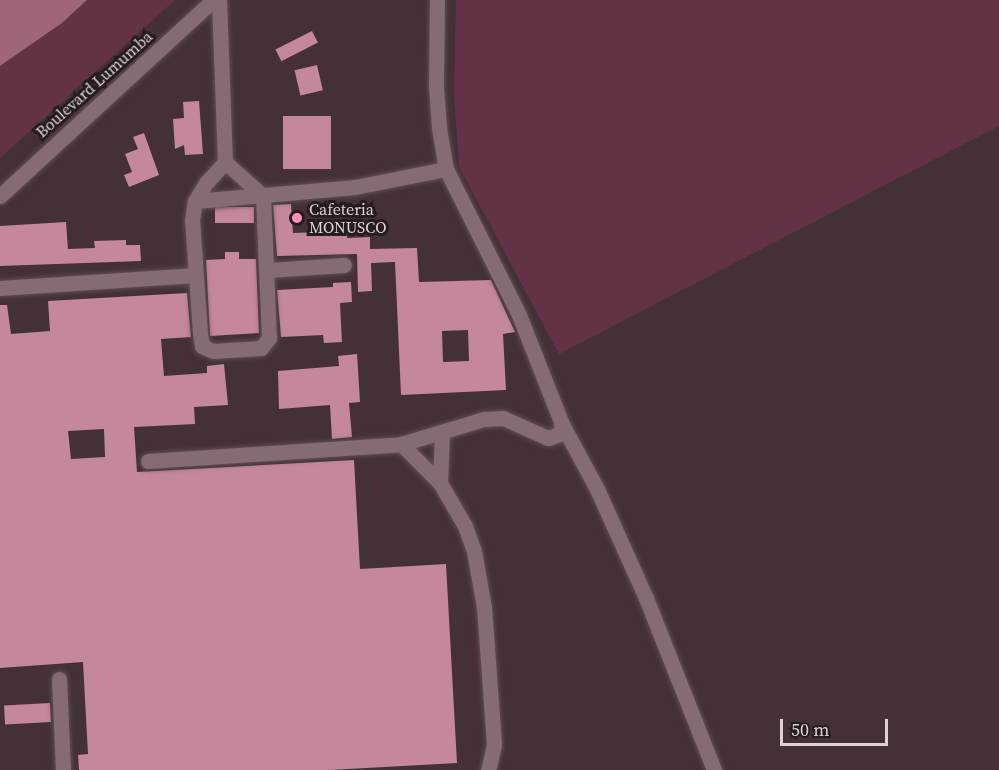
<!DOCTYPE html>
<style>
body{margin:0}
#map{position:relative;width:999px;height:770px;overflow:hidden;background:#443138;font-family:"Source Serif 4",serif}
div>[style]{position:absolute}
.green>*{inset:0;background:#633246}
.water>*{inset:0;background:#9f657a}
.building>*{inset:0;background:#c4879d;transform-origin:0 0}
.roads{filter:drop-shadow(0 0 2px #604e54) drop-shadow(0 0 2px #604e54)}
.minor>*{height:15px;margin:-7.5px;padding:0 7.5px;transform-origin:7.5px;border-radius:7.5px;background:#856b74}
.dots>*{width:16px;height:16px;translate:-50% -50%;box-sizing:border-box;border:3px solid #251c1f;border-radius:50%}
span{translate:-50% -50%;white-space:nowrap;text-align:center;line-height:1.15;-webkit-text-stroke:6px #251c1f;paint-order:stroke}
.street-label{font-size:16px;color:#ded2d6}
.poi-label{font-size:16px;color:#ded2d6}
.left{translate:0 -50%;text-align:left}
.scale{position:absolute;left:780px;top:719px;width:108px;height:27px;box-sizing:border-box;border:3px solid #ded2d6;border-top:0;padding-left:8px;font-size:18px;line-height:21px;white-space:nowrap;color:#ded2d6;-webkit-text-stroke:4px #251c1f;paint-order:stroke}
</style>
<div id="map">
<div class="green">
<i style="clip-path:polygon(87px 0,175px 0,0 158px,0 66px,62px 23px)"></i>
<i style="clip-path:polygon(456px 0,999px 0,999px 126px,559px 354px,459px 167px,454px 94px)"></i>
</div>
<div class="water">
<i style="clip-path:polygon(0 0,87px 0,62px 23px,0 66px)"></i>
</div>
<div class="building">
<i style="left:312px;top:31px;width:13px;height:41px;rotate:63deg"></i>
<i style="left:317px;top:65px;width:26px;height:23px;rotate:77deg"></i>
<i style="clip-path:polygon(199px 101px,203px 154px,185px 155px,184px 145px,175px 149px,173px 119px,184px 118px,183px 102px)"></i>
<i style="left:331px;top:116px;width:53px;height:48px;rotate:90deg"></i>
<i style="clip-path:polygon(144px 133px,159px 175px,129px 187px,124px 175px,132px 172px,125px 154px,138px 149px,133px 137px)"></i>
<i style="clip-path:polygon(evenodd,291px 204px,293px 233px,347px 231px,347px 238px,370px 237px,370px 249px,417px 248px,419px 282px,491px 280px,515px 332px,503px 334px,506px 390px,401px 395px,395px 262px,371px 263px,372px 291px,358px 292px,357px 254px,277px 256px,273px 205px,291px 204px,468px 330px,469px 361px,443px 362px,442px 331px,468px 330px)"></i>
<i style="left:254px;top:207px;width:16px;height:39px;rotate:90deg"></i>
<i style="clip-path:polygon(66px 222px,68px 249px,95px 248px,94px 241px,126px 240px,126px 245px,140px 245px,141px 261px,0 266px,0 226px)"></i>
<i style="clip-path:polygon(225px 252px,239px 252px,239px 259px,256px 259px,259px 333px,210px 336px,206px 260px,225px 259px)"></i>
<i style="clip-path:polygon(351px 282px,352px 302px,340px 303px,342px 342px,324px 343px,323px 335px,281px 337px,277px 290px,333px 287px,333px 283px)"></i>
<i style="clip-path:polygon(evenodd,187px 293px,191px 337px,161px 339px,164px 376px,207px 373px,207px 366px,224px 364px,228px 405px,194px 407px,195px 424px,134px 427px,137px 472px,354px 460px,360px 569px,446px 564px,457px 763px,330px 770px,79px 770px,78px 755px,88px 754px,83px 662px,0 668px,0 305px,7px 305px,11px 334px,50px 331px,48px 301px,187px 293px,104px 429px,105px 457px,71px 459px,68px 431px,104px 429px)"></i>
<i style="clip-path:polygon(357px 354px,360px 402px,349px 403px,352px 437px,332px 439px,330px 405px,279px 409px,278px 371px,339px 366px,338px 356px)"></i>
<i style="left:50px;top:703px;width:19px;height:46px;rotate:87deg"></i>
</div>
<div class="roads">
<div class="minor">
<i style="left:219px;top:0;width:162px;rotate:87.9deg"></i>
<i style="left:225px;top:162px;width:51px;rotate:41.8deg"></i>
<i style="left:263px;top:196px;width:142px;rotate:87.6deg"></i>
<i style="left:269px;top:338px;width:13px;rotate:129deg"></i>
<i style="left:261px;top:348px;width:48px;rotate:176.4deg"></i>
<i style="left:213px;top:351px;width:12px;rotate:-156deg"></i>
<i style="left:202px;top:346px;width:13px;rotate:-99deg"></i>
<i style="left:200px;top:333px;width:113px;rotate:-94deg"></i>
<i style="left:192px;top:220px;width:19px;rotate:-81deg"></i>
<i style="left:195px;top:201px;width:21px;rotate:-59deg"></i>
<i style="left:206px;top:183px;width:28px;rotate:-48deg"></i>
<i style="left:437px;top:0;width:86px;rotate:90.7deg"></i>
<i style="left:436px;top:86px;width:42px;rotate:85.9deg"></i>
<i style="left:439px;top:128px;width:42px;rotate:80.3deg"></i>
<i style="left:446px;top:169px;width:163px;rotate:63.4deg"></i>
<i style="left:519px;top:315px;width:117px;rotate:68.5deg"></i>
<i style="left:562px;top:424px;width:74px;rotate:61.7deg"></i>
<i style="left:597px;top:489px;width:120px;rotate:65.8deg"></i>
<i style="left:646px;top:598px;width:185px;rotate:68.4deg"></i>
<i style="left:0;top:196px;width:289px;rotate:-42.6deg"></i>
<i style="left:195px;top:201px;width:161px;rotate:-5deg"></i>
<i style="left:355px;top:187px;width:93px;rotate:-11.2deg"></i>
<i style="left:268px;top:270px;width:76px;rotate:-3.8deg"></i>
<i style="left:0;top:288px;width:196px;rotate:-3.8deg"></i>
<i style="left:401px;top:444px;width:55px;rotate:45deg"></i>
<i style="left:440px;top:483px;width:50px;rotate:59.8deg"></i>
<i style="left:465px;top:526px;width:27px;rotate:70deg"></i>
<i style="left:474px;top:551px;width:57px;rotate:79.9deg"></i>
<i style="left:484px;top:607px;width:109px;rotate:85.8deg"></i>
<i style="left:492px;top:716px;width:29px;rotate:86deg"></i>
<i style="left:494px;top:745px;width:26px;rotate:103deg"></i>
<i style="left:148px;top:461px;width:254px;rotate:-3.8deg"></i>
<i style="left:401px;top:444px;width:87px;rotate:-16.8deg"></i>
<i style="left:484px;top:419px;width:19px;rotate:-3deg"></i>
<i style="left:503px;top:418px;width:49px;rotate:24deg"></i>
<i style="left:548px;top:438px;width:13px;rotate:-18deg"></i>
<i style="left:560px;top:434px;width:10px;rotate:-79deg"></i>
<i style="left:440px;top:483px;width:49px;rotate:-87.7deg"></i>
<i style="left:59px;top:679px;width:91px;rotate:87.5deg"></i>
</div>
</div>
<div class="dots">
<i style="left:297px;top:218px;background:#ff8ebb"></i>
</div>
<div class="street-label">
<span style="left:94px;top:84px;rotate:-42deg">Boulevard Lumumba</span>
</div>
<div class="poi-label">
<span class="left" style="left:309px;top:218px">Cafeteria<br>MONUSCO</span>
</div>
<div class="scale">50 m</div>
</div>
